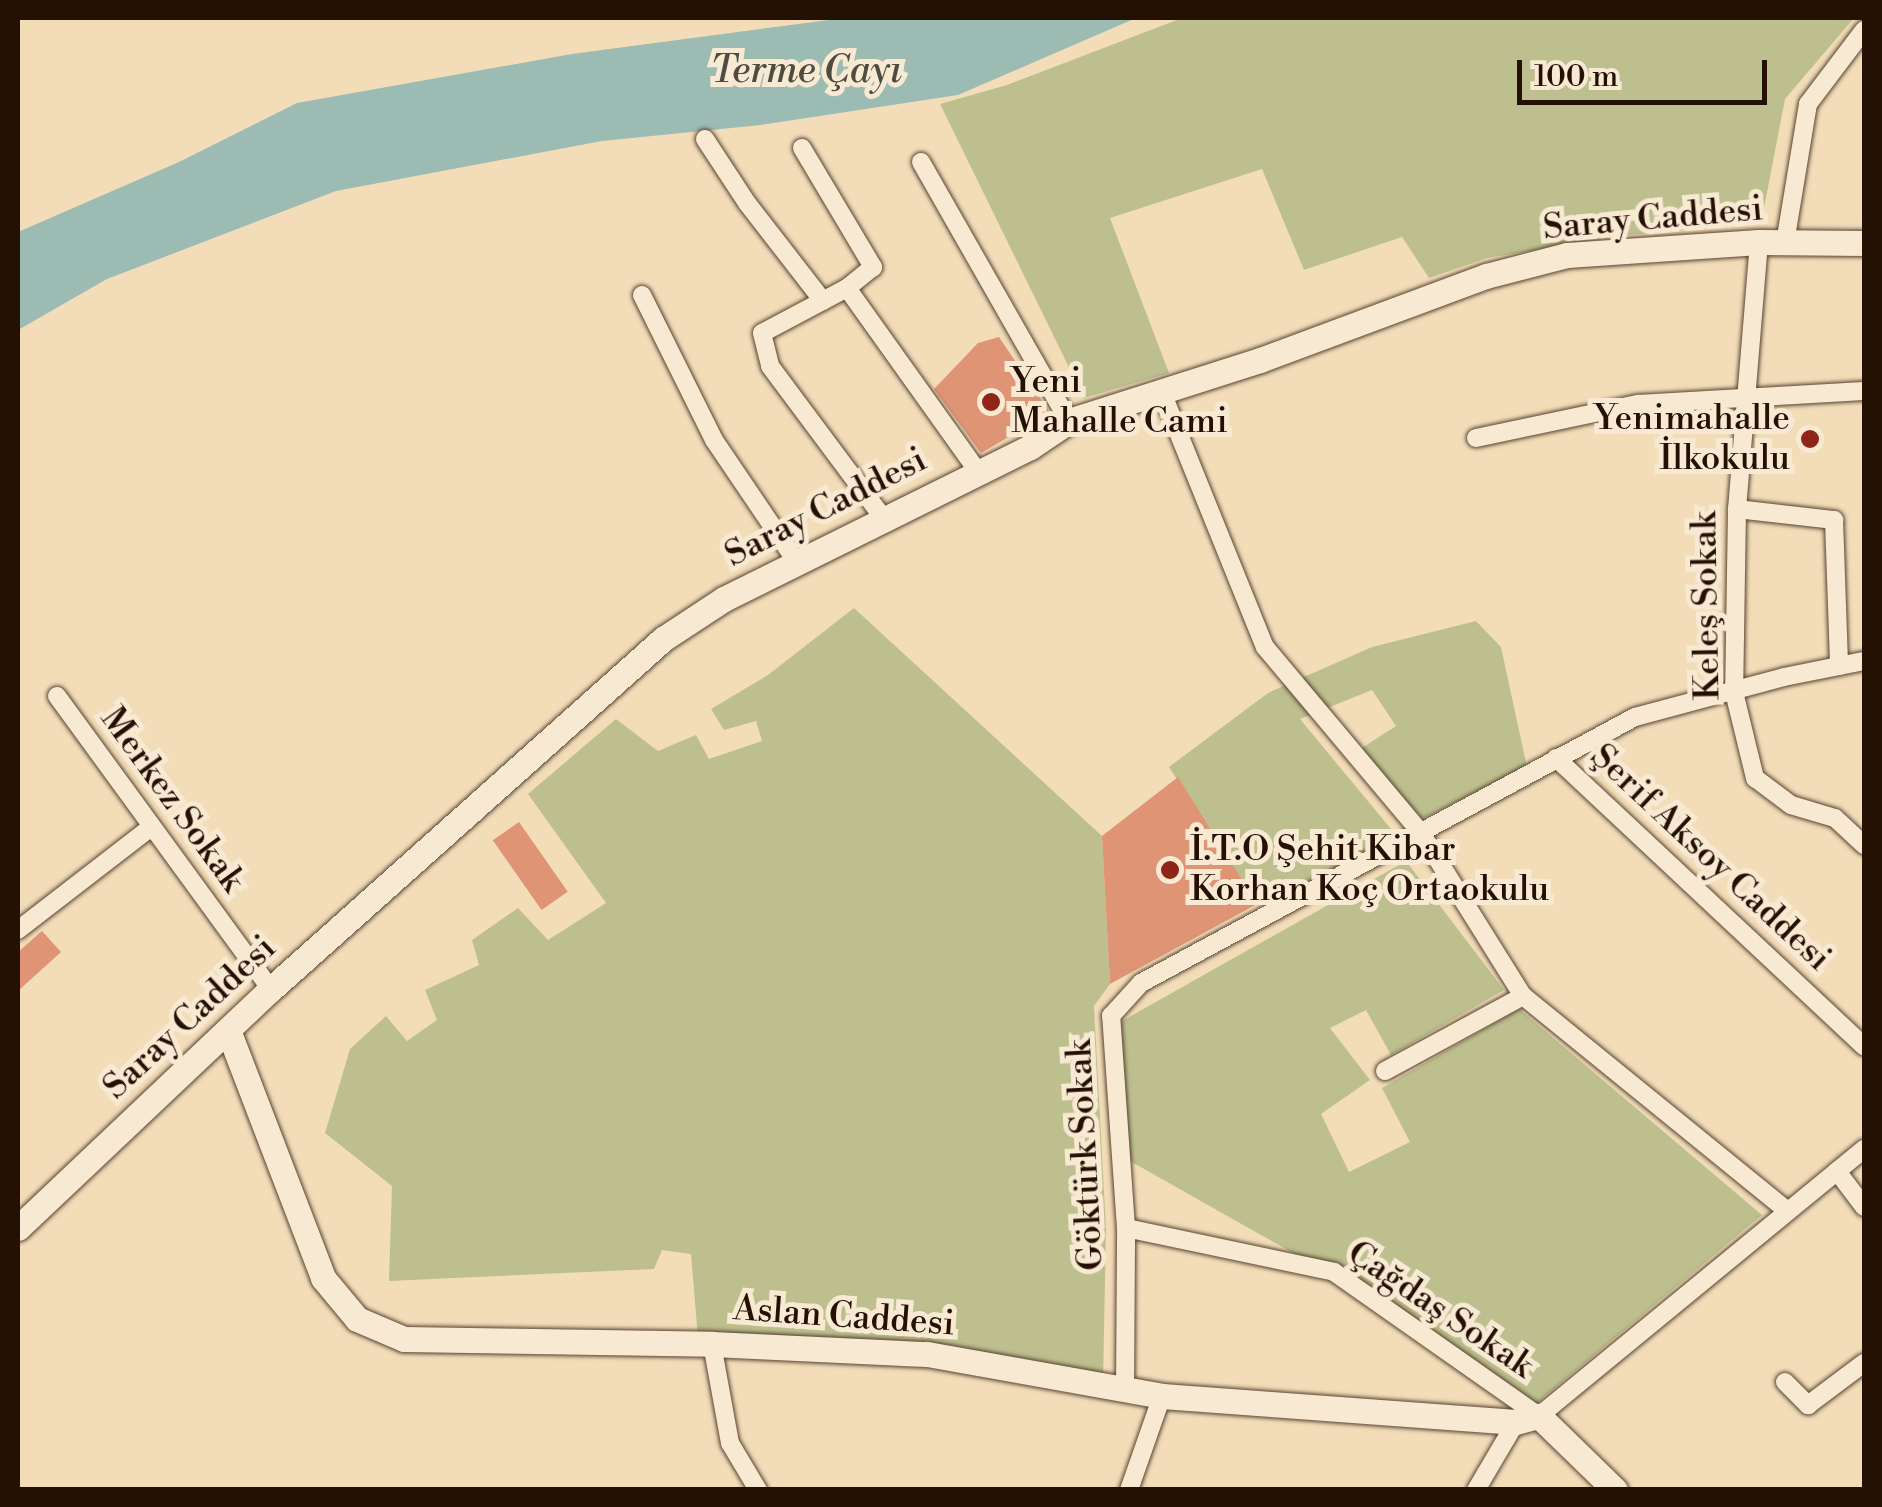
<!DOCTYPE html>
<meta charset="utf-8">
<style>
body{margin:0}
#map{position:relative;width:1882px;height:1507px;overflow:hidden;background:#f3ddb9;font-family:"Libre Bodoni",serif}
div>[style]{position:absolute}
.green>*{inset:0;background:#bdc08e}
.water>*{inset:0;background:#9bbbb3}
.building>*{inset:0;background:#df9475;transform-origin:0 0}
.roads{filter:drop-shadow(0 0 2px #584331) drop-shadow(0 0 2px #584331)}
.street>*{height:18px;margin:-9px;padding:0 9px;transform-origin:9px;border-radius:9px;background:#f7e9d2}
.secondary>*{height:25px;margin:-12.5px;padding:0 12.5px;transform-origin:12.5px;border-radius:12.5px;background:#f7e9d2}
.dots>*{width:28px;height:28px;translate:-50% -50%;box-sizing:border-box;border:5px solid #f7e9d2;border-radius:50%}
span{translate:-50% -50%;white-space:nowrap;text-align:center;line-height:1.15;-webkit-text-stroke:10px #f7e9d2;paint-order:stroke}
.street-label{font-size:35px;color:#251004}
.poi-label{font-size:35px;color:#251004}
.left{translate:0 -50%;text-align:left}
.right{translate:-100% -50%;text-align:right}
.water-label{font-size:38px;color:#4e4c41;font-style:italic}
.frame{position:absolute;inset:0;border:20px solid #251004;pointer-events:none}
.scale{position:absolute;left:1517px;top:60px;width:250px;height:45px;box-sizing:border-box;border:5px solid #251004;border-top:0;padding-left:12px;font-size:30px;line-height:35px;white-space:nowrap;color:#251004;-webkit-text-stroke:8px #f7e9d2;paint-order:stroke}
</style>
<div id="map">
<div class="green">
<i style="clip-path:polygon(1182px 18px,1854px 18px,1785px 99px,1761px 224px,1627px 235px,1487px 258px,1429px 278px,1402px 237px,1304px 270px,1262px 169px,1110px 218px,1169px 373px,1084px 398px,940px 104px,1007px 85px)"></i>
<i style="clip-path:polygon(854px 608px,1102px 836px,1110px 984px,1094px 1006px,1106px 1229px,1103px 1384px,698px 1338px,691px 1254px,662px 1250px,654px 1269px,389px 1281px,392px 1186px,325px 1133px,350px 1049px,386px 1016px,407px 1041px,437px 1020px,425px 990px,479px 965px,472px 940px,518px 908px,548px 940px,606px 903px,528px 794px,616px 719px,658px 751px,696px 735px,709px 759px,762px 741px,756px 721px,724px 730px,711px 709px,768px 675px)"></i>
<i style="clip-path:polygon(1476px 621px,1501px 647px,1527px 767px,1413px 823px,1354px 753px,1396px 726px,1372px 690px,1300px 719px,1396px 835px,1299px 889px,1257px 904px,1169px 767px,1268px 693px,1372px 647px)"></i>
<i style="clip-path:polygon(1406px 861px,1504px 990px,1391px 1055px,1366px 1010px,1330px 1028px,1370px 1080px,1321px 1114px,1349px 1172px,1410px 1142px,1382px 1088px,1519px 1009px,1762px 1215px,1527px 1411px,1332px 1275px,1130px 1161px,1115px 1025px)"></i>
</div>
<div class="water">
<i style="clip-path:polygon(844px 18px,1136px 18px,958px 95px,761px 125px,602px 141px,336px 191px,107px 279px,18px 330px,18px 232px,179px 162px,297px 103px,572px 54px)"></i>
</div>
<div class="building">
<i style="clip-path:polygon(999px 337px,1050px 413px,981px 453px,934px 389px,978px 343px)"></i>
<i style="clip-path:polygon(1178px 777px,1257px 904px,1110px 984px,1102px 836px)"></i>
<i style="left:519px;top:822px;width:85px;height:32px;rotate:55deg"></i>
<i style="clip-path:polygon(42px 931px,61px 952px,18px 991px,18px 952px)"></i>
</div>
<div class="roads">
<div class="street">
<i style="left:705px;top:139px;width:77px;rotate:56.7deg"></i>
<i style="left:747px;top:203px;width:124px;rotate:52.2deg"></i>
<i style="left:802px;top:148px;width:139px;rotate:59.2deg"></i>
<i style="left:873px;top:267px;width:33px;rotate:141deg"></i>
<i style="left:847px;top:288px;width:96px;rotate:152.1deg"></i>
<i style="left:762px;top:333px;width:34px;rotate:76deg"></i>
<i style="left:770px;top:366px;width:191px;rotate:53.3deg"></i>
<i style="left:921px;top:162px;width:298px;rotate:60.3deg"></i>
<i style="left:1759px;top:242px;width:268px;rotate:94.7deg"></i>
<i style="left:1737px;top:509px;width:183px;rotate:90.9deg"></i>
<i style="left:1734px;top:692px;width:89px;rotate:76.3deg"></i>
<i style="left:1755px;top:778px;width:45px;rotate:36.9deg"></i>
<i style="left:1791px;top:805px;width:46px;rotate:16.5deg"></i>
<i style="left:1835px;top:818px;width:40px;rotate:43deg"></i>
<i style="left:1785px;top:243px;width:141px;rotate:-80.6deg"></i>
<i style="left:1808px;top:104px;width:93px;rotate:-52.9deg"></i>
<i style="left:847px;top:288px;width:224px;rotate:54.5deg"></i>
<i style="left:642px;top:295px;width:162px;rotate:63.6deg"></i>
<i style="left:714px;top:440px;width:150px;rotate:55.9deg"></i>
<i style="left:1161px;top:390px;width:277px;rotate:68deg"></i>
<i style="left:1265px;top:647px;width:243px;rotate:50deg"></i>
<i style="left:1421px;top:833px;width:192px;rotate:58deg"></i>
<i style="left:1476px;top:438px;width:166px;rotate:-11.9deg"></i>
<i style="left:1638px;top:404px;width:226px;rotate:-3.3deg"></i>
<i style="left:1737px;top:509px;width:98px;rotate:6.5deg"></i>
<i style="left:1834px;top:520px;width:146px;rotate:88deg"></i>
<i style="left:57px;top:696px;width:363px;rotate:53.9deg"></i>
<i style="left:1556px;top:758px;width:422px;rotate:43.1deg"></i>
<i style="left:18px;top:930px;width:167px;rotate:-37.7deg"></i>
<i style="left:1385px;top:1071px;width:157px;rotate:-28.5deg"></i>
<i style="left:1523px;top:996px;width:339px;rotate:39.1deg"></i>
<i style="left:1837px;top:1171px;width:45px;rotate:53.1deg"></i>
<i style="left:1126px;top:1228px;width:213px;rotate:11.9deg"></i>
<i style="left:1334px;top:1272px;width:251px;rotate:35.1deg"></i>
<i style="left:1539px;top:1416px;width:421px;rotate:-39.4deg"></i>
<i style="left:712px;top:1344px;width:101px;rotate:79.7deg"></i>
<i style="left:730px;top:1443px;width:55px;rotate:59.2deg"></i>
<i style="left:1785px;top:1382px;width:33px;rotate:45deg"></i>
<i style="left:1808px;top:1405px;width:70px;rotate:-36.9deg"></i>
<i style="left:1125px;top:1388px;width:160px;rotate:-89.6deg"></i>
<i style="left:1126px;top:1228px;width:213px;rotate:-94deg"></i>
<i style="left:1111px;top:1016px;width:45px;rotate:-47.7deg"></i>
<i style="left:1141px;top:983px;width:561px;rotate:-28.3deg"></i>
<i style="left:1635px;top:717px;width:154px;rotate:-15deg"></i>
<i style="left:1784px;top:677px;width:82px;rotate:-11.3deg"></i>
<i style="left:1129px;top:1490px;width:100px;rotate:-70.7deg"></i>
<i style="left:1476px;top:1490px;width:79px;rotate:-59.5deg"></i>
</div>
<div class="secondary">
<i style="left:228px;top:1030px;width:266px;rotate:69deg"></i>
<i style="left:323px;top:1278px;width:53px;rotate:50.3deg"></i>
<i style="left:357px;top:1319px;width:51px;rotate:23.1deg"></i>
<i style="left:404px;top:1339px;width:308px;rotate:0.9deg"></i>
<i style="left:712px;top:1344px;width:215px;rotate:2.7deg"></i>
<i style="left:927px;top:1354px;width:239px;rotate:10.1deg"></i>
<i style="left:1162px;top:1396px;width:355px;rotate:4.2deg"></i>
<i style="left:1516px;top:1422px;width:24px;rotate:-15deg"></i>
<i style="left:1539px;top:1416px;width:106px;rotate:44.2deg"></i>
<i style="left:18px;top:1228px;width:348px;rotate:-43.4deg"></i>
<i style="left:271px;top:989px;width:526px;rotate:-41.76deg"></i>
<i style="left:663px;top:639px;width:73px;rotate:-33.3deg"></i>
<i style="left:724px;top:599px;width:342px;rotate:-26.4deg"></i>
<i style="left:1030px;top:447px;width:47px;rotate:-33.7deg"></i>
<i style="left:1069px;top:421px;width:201px;rotate:-17.7deg"></i>
<i style="left:1260px;top:360px;width:241px;rotate:-20.4deg"></i>
<i style="left:1486px;top:276px;width:84px;rotate:-14.5deg"></i>
<i style="left:1567px;top:255px;width:192px;rotate:-3.9deg"></i>
<i style="left:1759px;top:242px;width:105px;rotate:0.5deg"></i>
</div>
</div>
<div class="dots">
<i style="left:991px;top:402px;background:#8f2418"></i>
<i style="left:1810px;top:439px;background:#8f2418"></i>
<i style="left:1170px;top:870px;background:#8f2418"></i>
</div>
<div class="street-label">
<span style="left:1653px;top:219px;rotate:-5deg">Saray Caddesi</span>
<span style="left:826px;top:508px;rotate:-27deg">Saray Caddesi</span>
<span style="left:1707px;top:606px;rotate:-91deg">Keleş Sokak</span>
<span style="left:172px;top:800px;rotate:54deg">Merkez Sokak</span>
<span style="left:1710px;top:858px;rotate:43deg">Şerif Aksoy Caddesi</span>
<span style="left:190px;top:1018px;rotate:-43deg">Saray Caddesi</span>
<span style="left:1086px;top:1155px;rotate:-93deg">Göktürk Sokak</span>
<span style="left:1440px;top:1310px;rotate:34deg">Çağdaş Sokak</span>
<span style="left:844px;top:1317px;rotate:4deg">Aslan Caddesi</span>
</div>
<div class="poi-label">
<span class="left" style="left:1011px;top:402px">Yeni<br>Mahalle Cami</span>
<span class="right" style="left:1790px;top:439px">Yenimahalle<br>İlkokulu</span>
<span class="left" style="left:1190px;top:870px">İ.T.O Şehit Kibar<br>Korhan Koç Ortaokulu</span>
</div>
<div class="water-label">
<span style="left:806px;top:71px">Terme Çayı</span>
</div>
<div class="frame"></div>
<div class="scale">100 m</div>
</div>
